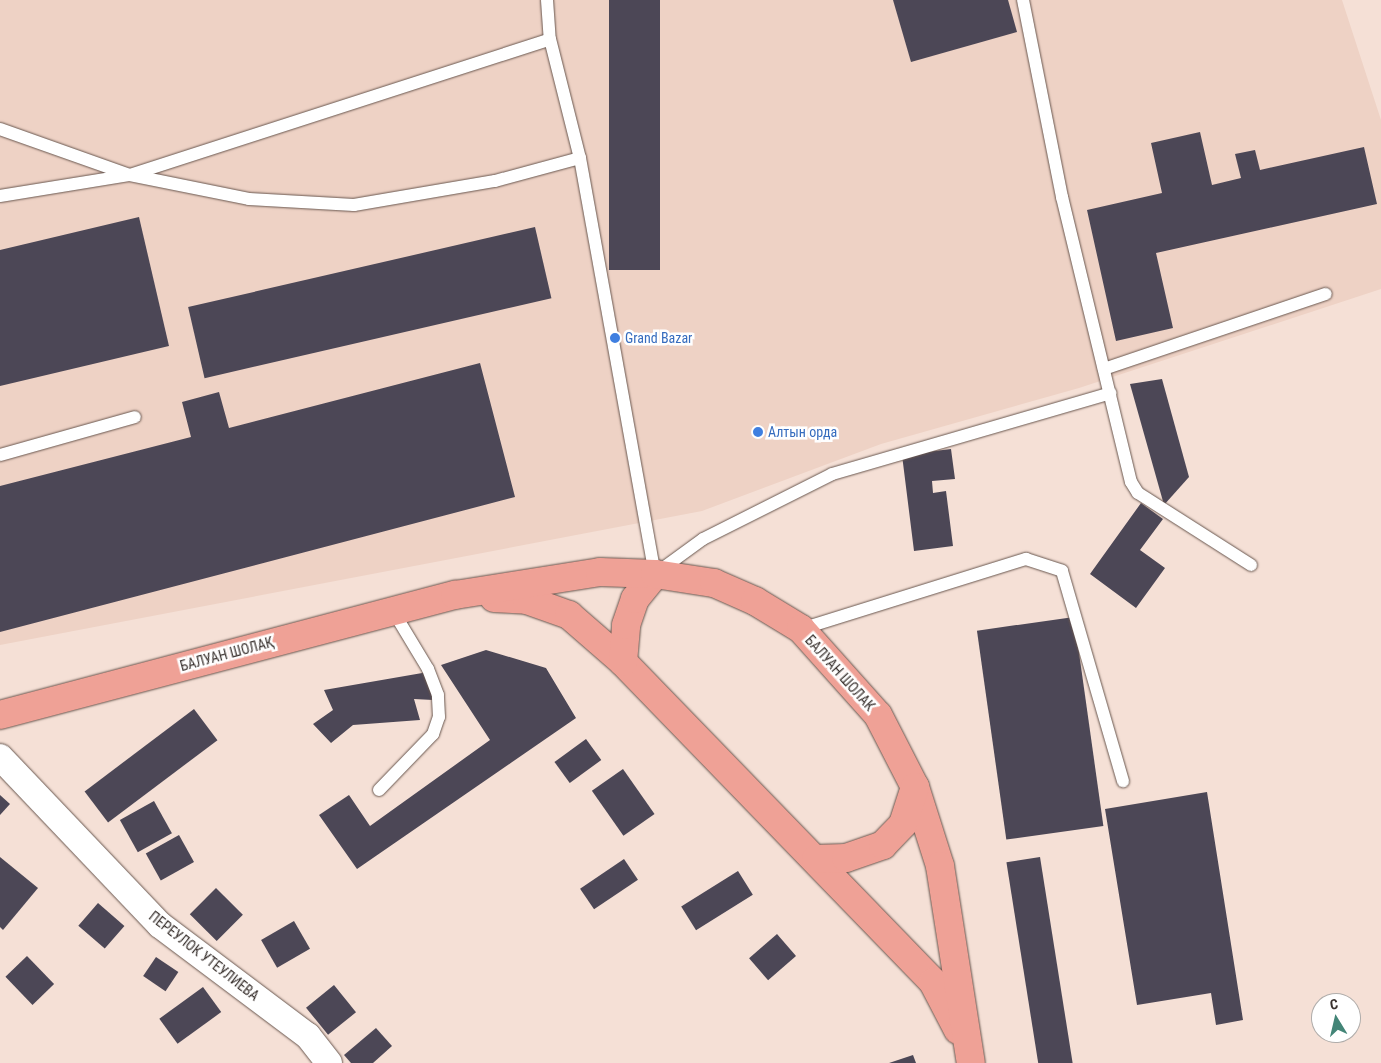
<!DOCTYPE html>
<meta charset="utf-8">
<style>
body{margin:0}
#map{position:relative;width:1381px;height:1063px;overflow:hidden;background:#f5e0d6;font-family:"Roboto Condensed",sans-serif}
div>[style]{position:absolute}
.built>*{inset:0;background:#eed2c5}
.building>*{inset:0;background:#4c4756;transform-origin:0 0}
.roads{filter:drop-shadow(0 0 1px #69574f) drop-shadow(0 0 1px #69574f)}
.service>*{height:12px;margin:-6px;padding:0 6px;transform-origin:6px;border-radius:6px;background:#fff}
.minor>*{height:26px;margin:-13px;padding:0 13px;transform-origin:13px;border-radius:13px;background:#fff}
.primary>*{height:28px;margin:-14px;padding:0 14px;transform-origin:14px;border-radius:14px;background:#efa196}
.dots>*{width:14px;height:14px;translate:-50% -50%;box-sizing:border-box;border:2px solid #fff;border-radius:50%}
span{translate:-50% -50%;white-space:nowrap;text-align:center;line-height:1.15;-webkit-text-stroke:5px #fff;paint-order:stroke}
.shop-label{font-size:14px;color:#366cbe}
.left{translate:0 -50%;text-align:left}
.street-label{font-size:14px;color:#39312e}
.north{position:absolute;left:1311px;top:993px;width:50px;height:50px;box-sizing:border-box;background:#fff;border:1px solid #b0adab;border-radius:50%;rotate:351deg;font-size:14px;font-weight:700;line-height:20px;text-align:center;color:#39312e}
.north::after{content:'';display:block;margin:auto;width:18px;height:22px;background:#438577;clip-path:polygon(50% 0,100% 100%,50% 72%,0 100%)}
</style>
<div id="map">
<div class="built">
<i style="clip-path:polygon(0 0,1342px 0,1381px 120px,1381px 289px,1079px 388px,881px 444px,702px 511px,0 645px)"></i>
</div>
<div class="building">
<i style="left:609px;top:0;width:51px;height:270px"></i>
<i style="clip-path:polygon(893px 0,1008px 0,1017px 32px,911px 62px)"></i>
<i style="clip-path:polygon(1200px 132px,1212px 185px,1241px 178px,1235px 154px,1255px 150px,1260px 170px,1364px 147px,1377px 204px,1156px 253px,1173px 328px,1116px 341px,1087px 210px,1162px 193px,1151px 143px)"></i>
<i style="clip-path:polygon(139px 217px,169px 346px,0 386px,0 250px)"></i>
<i style="left:535px;top:227px;width:73px;height:356px;rotate:77deg"></i>
<i style="clip-path:polygon(480px 363px,515px 497px,0 632px,0 486px,191px 437px,182px 402px,219px 392px,229px 428px)"></i>
<i style="clip-path:polygon(1162px 379px,1189px 477px,1164px 505px,1130px 384px)"></i>
<i style="clip-path:polygon(951px 449px,955px 479px,932px 481px,933px 493px,946px 491px,953px 546px,914px 551px,902px 455px)"></i>
<i style="clip-path:polygon(1141px 503px,1163px 519px,1140px 550px,1165px 568px,1136px 608px,1090px 574px)"></i>
<i style="left:1074px;top:617px;width:211px;height:98px;rotate:82deg"></i>
<i style="clip-path:polygon(486px 650px,546px 668px,576px 718px,357px 869px,319px 815px,349px 795px,370px 826px,490px 740px,441px 665px)"></i>
<i style="clip-path:polygon(428px 672px,433px 700px,414px 699px,420px 720px,353px 725px,331px 743px,313px 724px,333px 710px,324px 690px)"></i>
<i style="left:194px;top:709px;width:39px;height:137px;rotate:53deg"></i>
<i style="left:586px;top:739px;width:26px;height:39px;rotate:54deg"></i>
<i style="left:623px;top:769px;width:55px;height:38px;rotate:55deg"></i>
<i style="clip-path:polygon(1207px 792px,1243px 1020px,1216px 1025px,1211px 993px,1137px 1005px,1105px 809px)"></i>
<i style="clip-path:polygon(0 795px,10px 804px,0 815px)"></i>
<i style="left:154px;top:801px;width:37px;height:39px;rotate:61deg"></i>
<i style="left:179px;top:835px;width:31px;height:38px;rotate:61deg"></i>
<i style="clip-path:polygon(0 857px,38px 888px,3px 930px,0 927px)"></i>
<i style="left:1040px;top:857px;width:209px;height:34px;rotate:81deg"></i>
<i style="left:624px;top:859px;width:25px;height:53px;rotate:56deg"></i>
<i style="left:738px;top:871px;width:28px;height:67px;rotate:58deg"></i>
<i style="left:216px;top:888px;width:38px;height:37px;rotate:45deg"></i>
<i style="left:98px;top:903px;width:35px;height:30px;rotate:41deg"></i>
<i style="left:294px;top:921px;width:32px;height:38px;rotate:60deg"></i>
<i style="left:777px;top:934px;width:29px;height:37px;rotate:49deg"></i>
<i style="left:27px;top:956px;width:39px;height:30px;rotate:46deg"></i>
<i style="left:156px;top:957px;width:27px;height:23px;rotate:34deg"></i>
<i style="left:334px;top:985px;width:35px;height:36px;rotate:51deg"></i>
<i style="left:203px;top:987px;width:31px;height:54px;rotate:54deg"></i>
<i style="clip-path:polygon(376px 1028px,392px 1046px,373px 1063px,351px 1063px,344px 1055px)"></i>
<i style="clip-path:polygon(913px 1055px,916px 1063px,889px 1063px)"></i>
</div>
<div class="roads">
<div class="service">
<i style="left:547px;top:0;width:39px;rotate:86deg"></i>
<i style="left:550px;top:39px;width:123px;rotate:75.9deg"></i>
<i style="left:580px;top:158px;width:423px;rotate:79.8deg"></i>
<i style="left:655px;top:574px;width:59px;rotate:-36.1deg"></i>
<i style="left:703px;top:539px;width:144px;rotate:-26.7deg"></i>
<i style="left:832px;top:474px;width:290px;rotate:-16.2deg"></i>
<i style="left:1023px;top:0;width:201px;rotate:78.8deg"></i>
<i style="left:1062px;top:197px;width:293px;rotate:76.4deg"></i>
<i style="left:1131px;top:482px;width:13px;rotate:58deg"></i>
<i style="left:1138px;top:493px;width:134px;rotate:32.5deg"></i>
<i style="left:0;top:129px;width:138px;rotate:19.5deg"></i>
<i style="left:130px;top:175px;width:121px;rotate:11.4deg"></i>
<i style="left:249px;top:199px;width:105px;rotate:3.3deg"></i>
<i style="left:354px;top:205px;width:143px;rotate:-9.7deg"></i>
<i style="left:495px;top:181px;width:88px;rotate:-15.1deg"></i>
<i style="left:0;top:196px;width:132px;rotate:-9.2deg"></i>
<i style="left:130px;top:175px;width:441px;rotate:-17.9deg"></i>
<i style="left:1104px;top:369px;width:234px;rotate:-18.7deg"></i>
<i style="left:0;top:455px;width:140px;rotate:-15.7deg"></i>
<i style="left:801px;top:629px;width:236px;rotate:-17.3deg"></i>
<i style="left:1026px;top:559px;width:38px;rotate:18deg"></i>
<i style="left:1062px;top:571px;width:219px;rotate:73.8deg"></i>
<i style="left:379px;top:790px;width:78px;rotate:-46deg"></i>
<i style="left:433px;top:734px;width:18px;rotate:-71deg"></i>
<i style="left:439px;top:717px;width:22px;rotate:-93deg"></i>
<i style="left:438px;top:695px;width:28px;rotate:-111deg"></i>
<i style="left:428px;top:669px;width:68px;rotate:-121.1deg"></i>
</div>
<div class="minor">
<i style="left:0;top:757px;width:232px;rotate:46.4deg"></i>
<i style="left:160px;top:925px;width:185px;rotate:36.9deg"></i>
<i style="left:308px;top:1036px;width:34px;rotate:52deg"></i>
</div>
<div class="primary">
<i style="left:494px;top:598px;width:33px;rotate:3deg"></i>
<i style="left:527px;top:600px;width:45px;rotate:19.7deg"></i>
<i style="left:569px;top:615px;width:72px;rotate:41deg"></i>
<i style="left:623px;top:662px;width:446px;rotate:45.9deg"></i>
<i style="left:933px;top:982px;width:54px;rotate:62.5deg"></i>
<i style="left:623px;top:662px;width:37px;rotate:-85deg"></i>
<i style="left:626px;top:625px;width:28px;rotate:-71deg"></i>
<i style="left:635px;top:599px;width:32px;rotate:-51deg"></i>
<i style="left:0;top:715px;width:471px;rotate:-14.8deg"></i>
<i style="left:455px;top:595px;width:147px;rotate:-9deg"></i>
<i style="left:600px;top:572px;width:55px;rotate:2.1deg"></i>
<i style="left:655px;top:574px;width:60px;rotate:8.7deg"></i>
<i style="left:714px;top:583px;width:45px;rotate:23.7deg"></i>
<i style="left:755px;top:601px;width:54px;rotate:31.3deg"></i>
<i style="left:801px;top:629px;width:115px;rotate:48.2deg"></i>
<i style="left:878px;top:715px;width:81px;rotate:62.8deg"></i>
<i style="left:915px;top:787px;width:83px;rotate:72.4deg"></i>
<i style="left:940px;top:866px;width:199px;rotate:81.1deg"></i>
<i style="left:816px;top:859px;width:30px;rotate:-2deg"></i>
<i style="left:846px;top:858px;width:39px;rotate:-19deg"></i>
<i style="left:883px;top:845px;width:29px;rotate:-46deg"></i>
<i style="left:903px;top:824px;width:39px;rotate:-72deg"></i>
</div>
</div>
<div class="dots">
<i style="left:615px;top:338px;background:#3f7fe0"></i>
<i style="left:758px;top:432px;background:#3f7fe0"></i>
</div>
<div class="shop-label">
<span class="left" style="left:625px;top:338px">Grand Bazar</span>
<span class="left" style="left:768px;top:432px">Алтын орда</span>
</div>
<div class="street-label">
<span style="left:227px;top:654px;rotate:-15deg">БАЛУАН ШОЛАҚ</span>
<span style="left:840px;top:673px;rotate:48deg">БАЛУАН ШОЛАК</span>
<span style="left:204px;top:956px;rotate:38deg">ПЕРЕУЛОК УТЕУЛИЕВА</span>
</div>
<div class="north">С</div>
</div>
